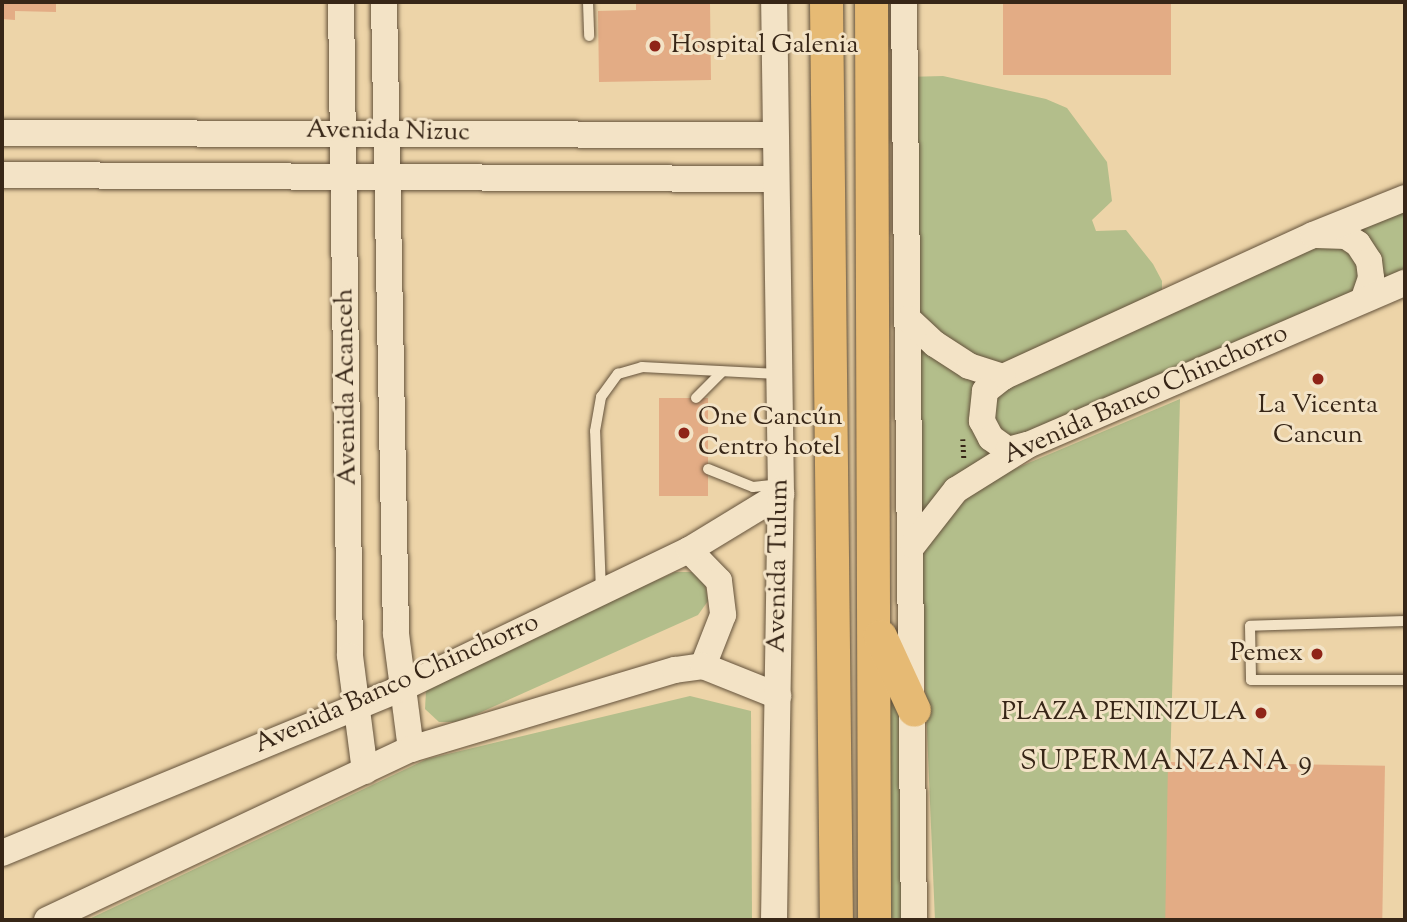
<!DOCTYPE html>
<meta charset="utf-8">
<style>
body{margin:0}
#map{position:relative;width:1407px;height:922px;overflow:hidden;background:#edd4a8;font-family:"Sorts Mill Goudy",serif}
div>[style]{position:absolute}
.green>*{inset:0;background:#b3be8b}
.building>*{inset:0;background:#e3ac85;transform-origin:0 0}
.path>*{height:4.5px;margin-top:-2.25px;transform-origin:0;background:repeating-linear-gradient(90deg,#372617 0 2px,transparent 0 5.5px)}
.roads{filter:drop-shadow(0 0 2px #64523b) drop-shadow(0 0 2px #64523b)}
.service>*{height:10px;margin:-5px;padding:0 5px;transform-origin:5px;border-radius:5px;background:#f3e3c6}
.tertiary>*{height:26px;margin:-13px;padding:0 13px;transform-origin:13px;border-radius:13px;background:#f3e3c6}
.primary>*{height:33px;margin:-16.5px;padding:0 16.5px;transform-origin:16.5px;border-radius:16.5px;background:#e6ba74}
.dots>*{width:19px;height:19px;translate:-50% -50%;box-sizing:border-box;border:4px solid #f3e3c6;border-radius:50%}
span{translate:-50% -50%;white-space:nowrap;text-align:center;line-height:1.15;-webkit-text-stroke:6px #f3e3c6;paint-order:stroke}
.poi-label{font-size:26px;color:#372617}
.left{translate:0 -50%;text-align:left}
.right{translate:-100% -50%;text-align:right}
.street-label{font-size:26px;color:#372617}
.neighbourhood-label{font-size:28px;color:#372617;letter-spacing:2px}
.frame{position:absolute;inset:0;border:4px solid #372617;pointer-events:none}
</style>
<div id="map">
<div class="green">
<i style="clip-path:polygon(943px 76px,1046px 99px,1067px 108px,1107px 162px,1112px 201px,1092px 220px,1096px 231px,1126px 230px,1153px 264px,1162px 281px,1162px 291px,1405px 198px,1405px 283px,982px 470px,913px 545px,906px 77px)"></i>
<i style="clip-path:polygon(1180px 399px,1166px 920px,935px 920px,919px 543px,986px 481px)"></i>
<i style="clip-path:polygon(675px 572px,692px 572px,705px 583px,708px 601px,698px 615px,459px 722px,439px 722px,425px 709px,426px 691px,438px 678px)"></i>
<i style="clip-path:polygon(890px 695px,903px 719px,908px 920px,891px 920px)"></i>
<i style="clip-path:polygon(690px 696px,751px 711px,752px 920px,87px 920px,427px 759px)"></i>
</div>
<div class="building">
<i style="clip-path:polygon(2px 2px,56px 2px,56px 12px,15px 11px,15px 20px,2px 19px)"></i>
<i style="clip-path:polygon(636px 2px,710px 2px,711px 80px,599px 82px,598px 11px,636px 10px)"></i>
<i style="left:1003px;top:2px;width:168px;height:73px"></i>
<i style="left:659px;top:398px;width:49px;height:98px"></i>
<i style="left:1168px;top:762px;width:217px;height:158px;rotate:1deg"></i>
</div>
<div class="path">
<i style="left:963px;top:439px;width:19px;rotate:87deg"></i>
</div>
<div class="roads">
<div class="service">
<i style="left:588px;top:2px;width:34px;rotate:88deg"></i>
<i style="left:696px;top:398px;width:37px;rotate:-45deg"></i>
<i style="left:708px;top:469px;width:48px;rotate:21.8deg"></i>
<i style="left:753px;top:487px;width:28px;rotate:-6deg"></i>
<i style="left:601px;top:592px;width:161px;rotate:-92.1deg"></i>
<i style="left:595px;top:431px;width:35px;rotate:-80deg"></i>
<i style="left:601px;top:397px;width:29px;rotate:-54deg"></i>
<i style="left:618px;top:374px;width:25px;rotate:-16deg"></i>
<i style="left:642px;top:367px;width:136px;rotate:2.9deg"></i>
<i style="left:1405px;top:621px;width:155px;rotate:178.2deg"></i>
<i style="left:1250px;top:626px;width:54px;rotate:88.9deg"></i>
<i style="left:1251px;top:680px;width:154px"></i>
</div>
<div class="tertiary">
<i style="left:341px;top:2px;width:654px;rotate:89.21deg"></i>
<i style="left:350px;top:656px;width:116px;rotate:82.6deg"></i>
<i style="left:384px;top:2px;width:632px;rotate:88.91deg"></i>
<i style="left:396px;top:634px;width:116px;rotate:82.6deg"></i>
<i style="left:904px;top:2px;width:918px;rotate:89.38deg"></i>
<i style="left:2px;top:133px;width:773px;rotate:0.15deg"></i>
<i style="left:2px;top:175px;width:772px;rotate:0.3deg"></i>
<i style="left:1316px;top:235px;width:30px;rotate:2deg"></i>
<i style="left:1346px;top:236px;width:14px;rotate:34deg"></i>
<i style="left:1358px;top:244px;width:20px;rotate:57deg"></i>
<i style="left:1369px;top:261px;width:17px;rotate:83deg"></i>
<i style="left:1371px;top:278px;width:21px;rotate:109deg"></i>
<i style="left:908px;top:319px;width:37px;rotate:43deg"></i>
<i style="left:935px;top:344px;width:40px;rotate:32.9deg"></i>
<i style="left:969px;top:366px;width:36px;rotate:18deg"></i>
<i style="left:1003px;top:377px;width:341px;rotate:-24.6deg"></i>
<i style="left:1313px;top:235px;width:99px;rotate:-21.9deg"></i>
<i style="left:1003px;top:377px;width:23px;rotate:142deg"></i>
<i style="left:985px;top:391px;width:30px;rotate:96deg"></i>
<i style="left:982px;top:421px;width:19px;rotate:62deg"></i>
<i style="left:991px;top:438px;width:21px;rotate:35deg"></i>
<i style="left:1008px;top:450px;width:20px;rotate:-15deg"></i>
<i style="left:913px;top:545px;width:70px;rotate:-52deg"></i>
<i style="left:956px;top:490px;width:85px;rotate:-32deg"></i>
<i style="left:1028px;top:445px;width:410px;rotate:-23.3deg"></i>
<i style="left:689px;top:550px;width:43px;rotate:45.9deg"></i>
<i style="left:719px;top:581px;width:34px;rotate:83deg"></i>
<i style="left:723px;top:615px;width:55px;rotate:111.4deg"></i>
<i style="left:2px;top:853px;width:433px;rotate:-22.4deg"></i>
<i style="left:402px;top:688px;width:318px;rotate:-25.7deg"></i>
<i style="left:689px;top:550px;width:108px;rotate:-31.3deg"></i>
<i style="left:47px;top:920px;width:402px;rotate:-25.2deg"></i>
<i style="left:411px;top:749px;width:276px;rotate:-16.7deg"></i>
<i style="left:675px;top:670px;width:28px;rotate:-8deg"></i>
<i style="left:703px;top:666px;width:81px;rotate:21.8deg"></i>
<i style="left:774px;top:920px;width:426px;rotate:-89.1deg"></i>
<i style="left:781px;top:494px;width:492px;rotate:-90.8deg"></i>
</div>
<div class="primary">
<i style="left:826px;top:2px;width:918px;rotate:89.38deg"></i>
<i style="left:871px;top:2px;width:918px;rotate:89.81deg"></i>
<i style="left:880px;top:636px;width:81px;rotate:65.3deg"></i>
</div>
</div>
<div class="dots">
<i style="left:655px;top:46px;background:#8f2418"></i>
<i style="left:1318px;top:379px;background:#8f2418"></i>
<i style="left:684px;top:433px;background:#8f2418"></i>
<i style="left:1317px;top:654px;background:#8f2418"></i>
<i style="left:1261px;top:713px;background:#8f2418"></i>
</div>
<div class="poi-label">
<span class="left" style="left:671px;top:46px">Hospital Galenia</span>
<span style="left:1318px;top:421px">La Vicenta<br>Cancun</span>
<span class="left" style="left:698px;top:433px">One Cancún<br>Centro hotel</span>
<span class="right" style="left:1303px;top:654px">Pemex</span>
<span class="right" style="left:1247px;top:713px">PLAZA PENINZULA</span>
</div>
<div class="street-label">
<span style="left:388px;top:132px;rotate:1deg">Avenida Nizuc</span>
<span style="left:347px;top:387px;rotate:-91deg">Avenida Acanceh</span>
<span style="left:1146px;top:395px;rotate:-24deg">Avenida Banco Chinchorro</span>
<span style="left:779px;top:566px;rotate:-89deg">Avenida Tulum</span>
<span style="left:397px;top:684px;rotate:-24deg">Avenida Banco Chinchorro</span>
</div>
<div class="neighbourhood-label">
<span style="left:1167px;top:762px">SUPERMANZANA 9</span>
</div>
<div class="frame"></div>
</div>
